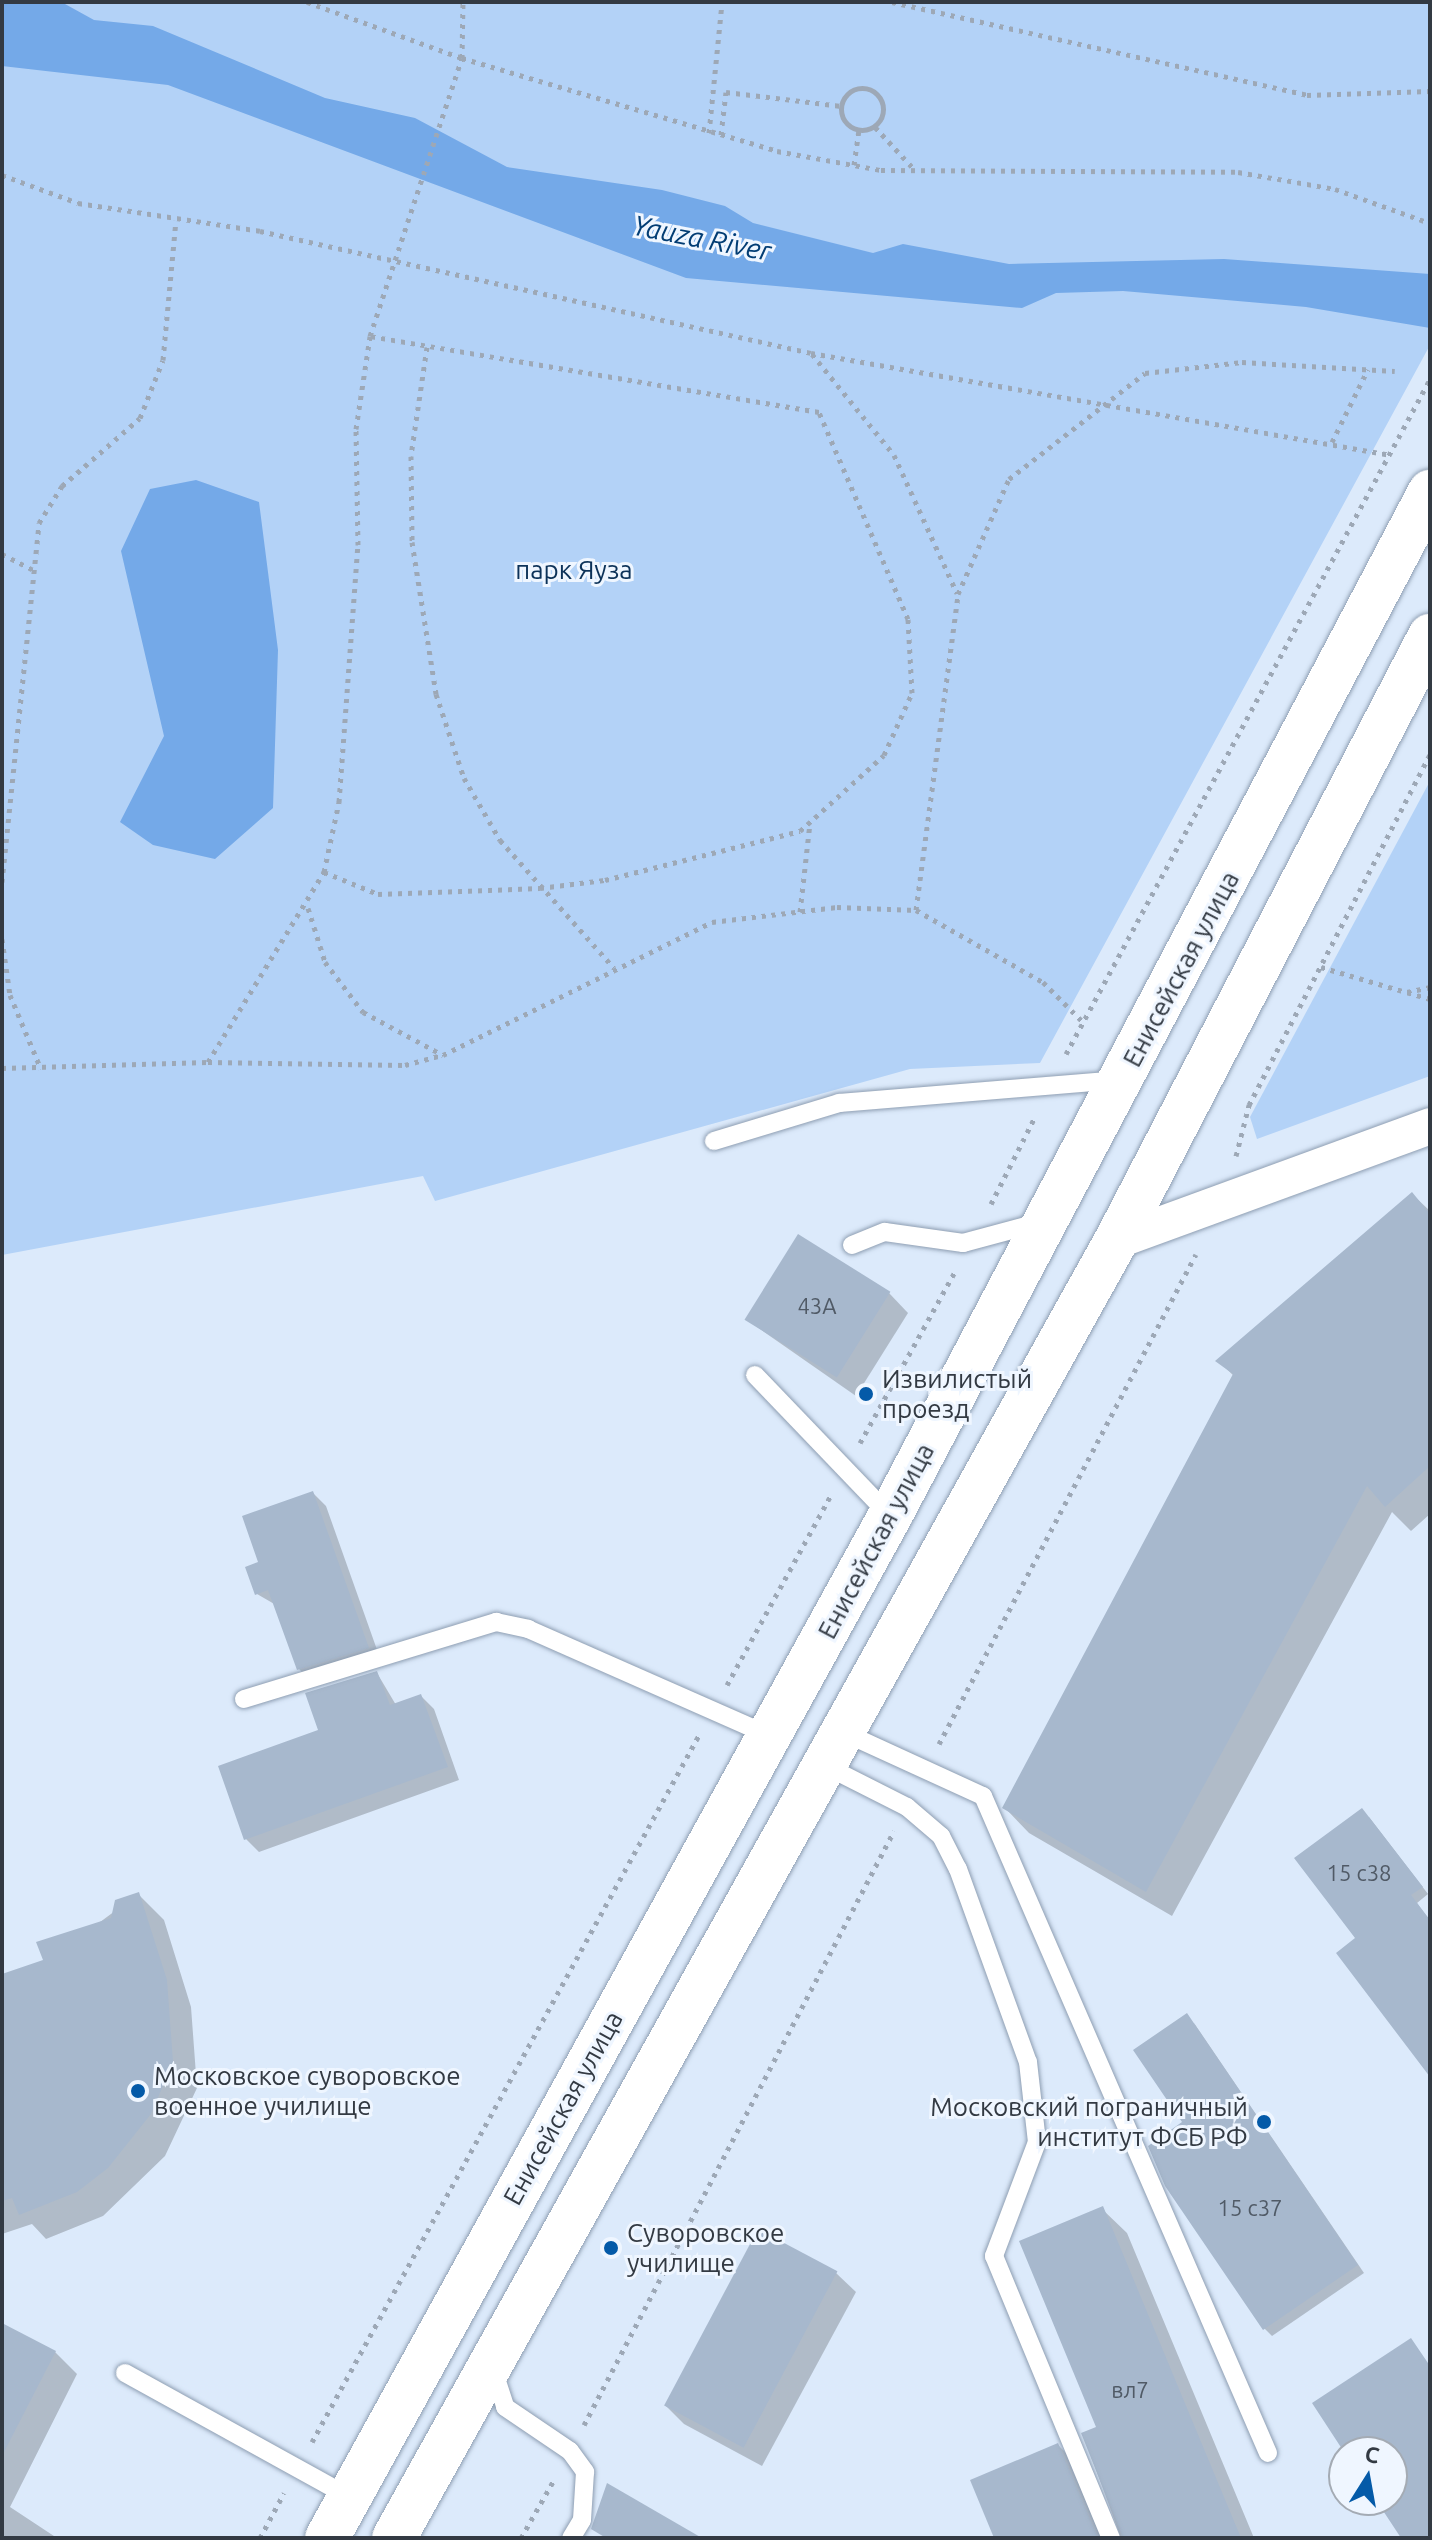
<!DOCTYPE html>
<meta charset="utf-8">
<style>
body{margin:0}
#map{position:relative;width:1432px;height:2540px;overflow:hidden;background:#dceafb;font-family:Ubuntu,sans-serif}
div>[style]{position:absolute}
.green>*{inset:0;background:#b3d2f7}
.water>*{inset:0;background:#74a9e8}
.shadow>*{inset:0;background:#0003}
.building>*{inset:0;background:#a7b8cd;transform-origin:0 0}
.path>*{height:5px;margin-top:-2.5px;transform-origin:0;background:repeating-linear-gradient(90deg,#9da8b6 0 4px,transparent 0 10px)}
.path>.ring{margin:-2.5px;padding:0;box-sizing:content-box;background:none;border:5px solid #9da8b6;border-radius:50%}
.roads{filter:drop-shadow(0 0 2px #8e9eb2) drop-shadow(0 0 2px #8e9eb2)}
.service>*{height:18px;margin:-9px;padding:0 9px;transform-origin:9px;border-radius:9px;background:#fff}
.minor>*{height:36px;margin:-18px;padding:0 18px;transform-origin:18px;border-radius:18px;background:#fff}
.secondary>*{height:44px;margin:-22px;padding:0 22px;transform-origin:22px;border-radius:22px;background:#fff}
.dots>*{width:22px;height:22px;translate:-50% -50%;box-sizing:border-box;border:4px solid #eff6ff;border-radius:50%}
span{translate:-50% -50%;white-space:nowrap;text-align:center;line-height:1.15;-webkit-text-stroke:6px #eff6ff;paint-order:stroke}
.number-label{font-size:22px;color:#505a66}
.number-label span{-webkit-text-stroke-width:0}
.park-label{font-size:26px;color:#0c3259}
.street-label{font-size:26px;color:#333a43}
.poi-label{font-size:26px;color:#333a43}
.left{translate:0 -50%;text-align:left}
.right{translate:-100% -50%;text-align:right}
.water-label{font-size:28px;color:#023d74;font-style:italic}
.frame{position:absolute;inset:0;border:4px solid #333a43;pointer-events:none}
.north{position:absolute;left:1328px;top:2436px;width:80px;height:80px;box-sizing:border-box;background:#eff6ff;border:2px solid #a4abb4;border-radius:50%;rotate:11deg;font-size:22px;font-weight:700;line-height:32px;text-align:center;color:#333a43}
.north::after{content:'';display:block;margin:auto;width:28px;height:36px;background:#045aa8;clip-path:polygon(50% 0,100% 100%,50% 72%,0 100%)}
</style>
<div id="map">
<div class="green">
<i style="clip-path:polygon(2px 2px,1430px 2px,1430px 345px,1040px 1063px,910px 1069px,435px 1201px,423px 1176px,2px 1255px)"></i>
<i style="clip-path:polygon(1430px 781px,1430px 1076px,1257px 1139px,1250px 1117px)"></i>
</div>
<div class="water">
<i style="clip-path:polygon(2px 2px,65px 4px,94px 20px,153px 26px,325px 98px,415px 118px,507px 167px,662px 190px,725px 206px,753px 223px,873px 253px,903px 244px,1009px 264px,1224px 259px,1430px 274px,1430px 328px,1306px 307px,1123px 291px,1056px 293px,1022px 308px,686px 278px,168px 85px,2px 66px)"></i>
<i style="clip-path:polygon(196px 480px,259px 502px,278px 650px,273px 808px,215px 859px,153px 845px,120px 822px,164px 736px,121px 551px,150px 489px)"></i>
</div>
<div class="shadow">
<i style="clip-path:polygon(1412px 1194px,1430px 1211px,1430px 1514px,1411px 1531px,1392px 1512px,1172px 1916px,1029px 1833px,1004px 1807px,1234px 1376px,1218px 1361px)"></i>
<i style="clip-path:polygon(889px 1293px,908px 1313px,856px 1396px,747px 1320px)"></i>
<i style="clip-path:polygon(313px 1493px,326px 1506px,381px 1661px,312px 1682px,299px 1669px,276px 1605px,257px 1594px,261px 1563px)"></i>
<i style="clip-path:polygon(377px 1673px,396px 1705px,421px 1696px,434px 1709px,459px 1780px,259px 1852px,246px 1839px,321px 1731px)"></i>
<i style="clip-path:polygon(1369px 1817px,1428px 1894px,1417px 1903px,1430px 1921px,1430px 2074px,1358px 1939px)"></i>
<i style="clip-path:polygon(138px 1894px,164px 1920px,191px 2007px,197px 2088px,165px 2156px,103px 2216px,46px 2239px,32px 2224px,2px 2234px,2px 1976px,46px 1962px)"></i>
<i style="clip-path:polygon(1194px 2023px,1364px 2273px,1272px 2336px,1264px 2328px)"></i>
<i style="clip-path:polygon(1102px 2209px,1127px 2233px,1254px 2538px,1121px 2538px,1083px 2434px,1099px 2428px)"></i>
<i style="clip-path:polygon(836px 2273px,856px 2292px,762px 2466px,684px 2424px,665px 2405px)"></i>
<i style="clip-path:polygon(2px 2343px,55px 2352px,77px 2374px,10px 2507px,57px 2538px,2px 2538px)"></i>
<i style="clip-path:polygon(1058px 2445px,1083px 2470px,1111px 2538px,996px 2538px)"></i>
</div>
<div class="building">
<i style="clip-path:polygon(1412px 1192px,1430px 1214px,1430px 1466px,1385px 1507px,1367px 1486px,1146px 1892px,1002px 1808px,1233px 1374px,1215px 1361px)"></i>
<i style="left:798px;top:1234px;width:109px;height:101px;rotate:32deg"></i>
<i style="clip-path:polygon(313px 1491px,369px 1648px,297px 1670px,268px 1590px,255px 1595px,245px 1567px,258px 1562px,242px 1516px)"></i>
<i style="clip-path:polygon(377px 1671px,390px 1705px,421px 1694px,448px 1767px,244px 1840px,218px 1766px,318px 1730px,305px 1693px)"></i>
<i style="clip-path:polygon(1362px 1808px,1423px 1887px,1411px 1895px,1430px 1920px,1430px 2077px,1336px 1953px,1355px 1938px,1294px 1858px)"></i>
<i style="clip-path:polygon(139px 1892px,167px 1980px,173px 2062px,151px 2114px,108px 2168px,77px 2192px,19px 2215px,12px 2198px,2px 2201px,2px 1974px,43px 1960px,36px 1942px,111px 1918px,115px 1900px)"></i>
<i style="clip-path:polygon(1187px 2013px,1358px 2265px,1263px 2330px,1165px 2186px,1148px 2146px,1182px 2122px,1133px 2050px)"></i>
<i style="clip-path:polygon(1103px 2206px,1241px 2538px,1123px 2538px,1081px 2433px,1096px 2427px,1019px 2241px)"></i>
<i style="left:758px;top:2229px;width:90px;height:200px;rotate:28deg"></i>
<i style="clip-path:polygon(2px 2323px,56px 2351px,2px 2456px)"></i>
<i style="clip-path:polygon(1411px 2338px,1430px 2366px,1430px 2538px,1401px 2538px,1376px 2500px,1392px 2500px,1392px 2452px,1344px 2452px,1312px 2403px)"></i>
<i style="clip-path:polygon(1058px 2443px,1098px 2538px,994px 2538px,970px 2480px)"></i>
<i style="clip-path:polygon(607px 2483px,702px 2538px,606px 2538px,591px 2529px)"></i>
</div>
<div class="path">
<i style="left:307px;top:2px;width:165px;rotate:19.9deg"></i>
<i style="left:462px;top:58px;width:328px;rotate:16.4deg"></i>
<i style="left:777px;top:151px;width:106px;rotate:10.4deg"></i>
<i style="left:881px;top:170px;width:357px;rotate:0.3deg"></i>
<i style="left:1238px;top:172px;width:98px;rotate:9.9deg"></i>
<i style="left:1335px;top:189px;width:101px;rotate:19.7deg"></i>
<i style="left:892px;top:2px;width:425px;rotate:12.6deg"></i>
<i style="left:1307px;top:95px;width:123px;rotate:-1.9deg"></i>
<i class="ring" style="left:841px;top:88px;width:37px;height:37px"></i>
<i style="left:875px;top:127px;width:59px;rotate:47.1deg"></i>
<i style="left:709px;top:133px;width:132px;rotate:-84.3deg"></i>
<i style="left:721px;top:135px;width:43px;rotate:-83.4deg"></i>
<i style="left:726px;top:92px;width:116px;rotate:6.9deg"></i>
<i style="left:854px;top:165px;width:34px;rotate:-82deg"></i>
<i style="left:2px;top:175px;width:81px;rotate:20.2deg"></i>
<i style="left:78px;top:203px;width:184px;rotate:8.7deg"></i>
<i style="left:260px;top:231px;width:564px;rotate:12.48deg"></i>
<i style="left:811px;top:353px;width:589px;rotate:9.97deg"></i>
<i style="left:427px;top:347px;width:110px;rotate:98.4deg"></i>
<i style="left:411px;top:456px;width:86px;rotate:89.3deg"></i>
<i style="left:412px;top:542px;width:154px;rotate:81deg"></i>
<i style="left:436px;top:694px;width:89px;rotate:71.6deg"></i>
<i style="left:464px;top:778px;width:72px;rotate:59.9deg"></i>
<i style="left:500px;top:840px;width:171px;rotate:48.3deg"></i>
<i style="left:812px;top:354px;width:130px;rotate:50.9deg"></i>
<i style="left:894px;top:455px;width:152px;rotate:65.5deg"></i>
<i style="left:1332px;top:442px;width:81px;rotate:-63.7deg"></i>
<i style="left:2px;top:554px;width:35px;rotate:27deg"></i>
<i style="left:324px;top:872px;width:58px;rotate:22.2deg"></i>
<i style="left:378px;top:894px;width:162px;rotate:-2.1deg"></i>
<i style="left:540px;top:888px;width:65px;rotate:-7deg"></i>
<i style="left:605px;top:880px;width:201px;rotate:-14.1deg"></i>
<i style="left:800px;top:831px;width:113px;rotate:-42.1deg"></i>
<i style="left:884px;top:755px;width:68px;rotate:-65.7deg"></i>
<i style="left:912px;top:693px;width:74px;rotate:-93.1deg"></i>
<i style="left:908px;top:619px;width:225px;rotate:-113.3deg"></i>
<i style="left:819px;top:412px;width:455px;rotate:-170.4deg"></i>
<i style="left:2px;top:882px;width:361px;rotate:-84.1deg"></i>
<i style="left:39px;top:523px;width:44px;rotate:-58.1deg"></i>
<i style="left:62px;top:486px;width:103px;rotate:-41.1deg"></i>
<i style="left:140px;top:418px;width:62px;rotate:-68.4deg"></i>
<i style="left:163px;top:360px;width:140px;rotate:-84.7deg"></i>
<i style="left:308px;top:908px;width:57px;rotate:72.5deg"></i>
<i style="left:325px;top:962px;width:63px;rotate:52.8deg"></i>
<i style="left:363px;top:1012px;width:91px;rotate:28.3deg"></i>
<i style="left:443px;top:1055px;width:300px;rotate:-26.3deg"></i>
<i style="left:712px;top:922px;width:126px;rotate:-6.8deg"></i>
<i style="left:837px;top:907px;width:79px;rotate:2.2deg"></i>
<i style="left:916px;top:910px;width:146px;rotate:29.6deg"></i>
<i style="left:1043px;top:982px;width:57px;rotate:45deg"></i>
<i style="left:916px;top:910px;width:319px;rotate:-82.4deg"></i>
<i style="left:958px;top:594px;width:126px;rotate:-66.1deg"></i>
<i style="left:1009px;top:479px;width:172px;rotate:-37.9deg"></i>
<i style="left:1145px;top:373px;width:98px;rotate:-6.5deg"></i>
<i style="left:1242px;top:362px;width:153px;rotate:3.4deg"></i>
<i style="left:800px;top:912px;width:90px;rotate:-83.6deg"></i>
<i style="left:2px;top:939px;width:57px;rotate:81.9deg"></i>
<i style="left:10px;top:995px;width:80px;rotate:67.3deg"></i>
<i style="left:1321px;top:967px;width:114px;rotate:16.4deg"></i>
<i style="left:1407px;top:992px;width:24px;rotate:-12deg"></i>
<i style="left:1066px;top:1054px;width:767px;rotate:-61.66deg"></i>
<i style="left:208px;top:1062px;width:197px;rotate:0.9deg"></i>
<i style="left:405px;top:1065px;width:38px;rotate:-15deg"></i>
<i style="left:2px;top:1068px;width:206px;rotate:-1.7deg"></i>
<i style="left:208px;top:1062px;width:223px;rotate:-58.6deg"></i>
<i style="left:324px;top:872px;width:72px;rotate:-77.9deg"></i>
<i style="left:339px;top:802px;width:258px;rotate:-85.8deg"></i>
<i style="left:358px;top:545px;width:116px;rotate:-91deg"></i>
<i style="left:356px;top:429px;width:94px;rotate:-81.4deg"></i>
<i style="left:370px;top:336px;width:293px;rotate:-71.7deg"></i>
<i style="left:462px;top:58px;width:56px;rotate:-89deg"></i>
<i style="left:1236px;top:1156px;width:53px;rotate:-75.7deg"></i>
<i style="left:1249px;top:1105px;width:394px;rotate:-62.7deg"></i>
<i style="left:991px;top:1204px;width:97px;rotate:-63.2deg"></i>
<i style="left:860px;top:1443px;width:198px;rotate:-61deg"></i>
<i style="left:727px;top:1685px;width:219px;rotate:-61.3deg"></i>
<i style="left:939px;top:1744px;width:553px;rotate:-62.32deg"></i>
<i style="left:584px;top:2425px;width:670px;rotate:-62.44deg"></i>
<i style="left:312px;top:2442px;width:806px;rotate:-61.3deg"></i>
<i style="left:260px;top:2538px;width:51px;rotate:-61.9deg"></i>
<i style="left:521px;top:2538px;width:67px;rotate:-60.4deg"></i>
</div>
<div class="roads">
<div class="service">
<i style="left:714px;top:1141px;width:131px;rotate:-16.9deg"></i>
<i style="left:839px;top:1103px;width:279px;rotate:-4.7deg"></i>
<i style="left:852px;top:1245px;width:35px;rotate:-22deg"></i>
<i style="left:885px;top:1232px;width:79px;rotate:8deg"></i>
<i style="left:963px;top:1243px;width:77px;rotate:-15.1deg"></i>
<i style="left:755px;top:1375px;width:195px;rotate:46.2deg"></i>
<i style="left:244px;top:1699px;width:264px;rotate:-17deg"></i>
<i style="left:496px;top:1622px;width:33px;rotate:12deg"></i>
<i style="left:528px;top:1629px;width:266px;rotate:23.8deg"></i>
<i style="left:843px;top:1732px;width:154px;rotate:24.6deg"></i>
<i style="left:983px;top:1796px;width:716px;rotate:66.55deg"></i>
<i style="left:824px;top:1765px;width:93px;rotate:26.8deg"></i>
<i style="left:907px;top:1807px;width:45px;rotate:40.5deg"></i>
<i style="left:941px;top:1836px;width:37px;rotate:63deg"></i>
<i style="left:958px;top:1869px;width:205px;rotate:70.1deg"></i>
<i style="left:1028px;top:2062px;width:81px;rotate:83.6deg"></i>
<i style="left:1037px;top:2142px;width:122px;rotate:110.7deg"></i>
<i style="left:994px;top:2256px;width:305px;rotate:67.5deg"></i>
<i style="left:493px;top:2369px;width:40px;rotate:72deg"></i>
<i style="left:505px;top:2407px;width:78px;rotate:34.1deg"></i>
<i style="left:570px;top:2451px;width:26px;rotate:54deg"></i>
<i style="left:585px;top:2472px;width:48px;rotate:93.6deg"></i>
<i style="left:582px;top:2520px;width:21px;rotate:121deg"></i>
<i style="left:125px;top:2373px;width:257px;rotate:28.9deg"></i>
</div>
<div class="minor">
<i style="left:1116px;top:1241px;width:334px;rotate:-20.1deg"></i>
</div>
<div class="secondary">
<i style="left:327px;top:2538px;width:1167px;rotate:-61.15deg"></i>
<i style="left:890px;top:1516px;width:1158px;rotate:-62.2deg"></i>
<i style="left:394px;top:2538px;width:1484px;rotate:-60.9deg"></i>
<i style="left:1116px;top:1241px;width:682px;rotate:-62.57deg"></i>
</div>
</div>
<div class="dots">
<i style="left:866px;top:1394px;background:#045aa8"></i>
<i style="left:138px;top:2091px;background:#045aa8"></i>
<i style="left:1264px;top:2122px;background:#045aa8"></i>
<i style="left:611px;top:2248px;background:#045aa8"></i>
</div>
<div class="number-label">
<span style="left:817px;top:1306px">43А</span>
<span style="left:1359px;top:1873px">15 с38</span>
<span style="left:1250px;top:2208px">15 с37</span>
<span style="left:1130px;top:2390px">вл7</span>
</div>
<div class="park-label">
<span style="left:574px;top:570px">парк Яуза</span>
</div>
<div class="street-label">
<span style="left:1181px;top:969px;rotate:-62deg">Енисейская улица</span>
<span style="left:876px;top:1541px;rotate:-62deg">Енисейская улица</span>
<span style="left:563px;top:2108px;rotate:-61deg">Енисейская улица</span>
</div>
<div class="poi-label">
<span class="left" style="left:882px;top:1394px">Извилистый<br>проезд</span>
<span class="left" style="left:154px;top:2091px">Московское суворовское<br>военное училище</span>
<span class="right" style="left:1248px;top:2122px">Московский пограничный<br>институт ФСБ РФ</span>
<span class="left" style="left:627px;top:2248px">Суворовское<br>училище</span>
</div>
<div class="water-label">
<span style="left:702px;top:238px;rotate:11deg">Yauza River</span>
</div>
<div class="frame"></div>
<div class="north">С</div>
</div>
